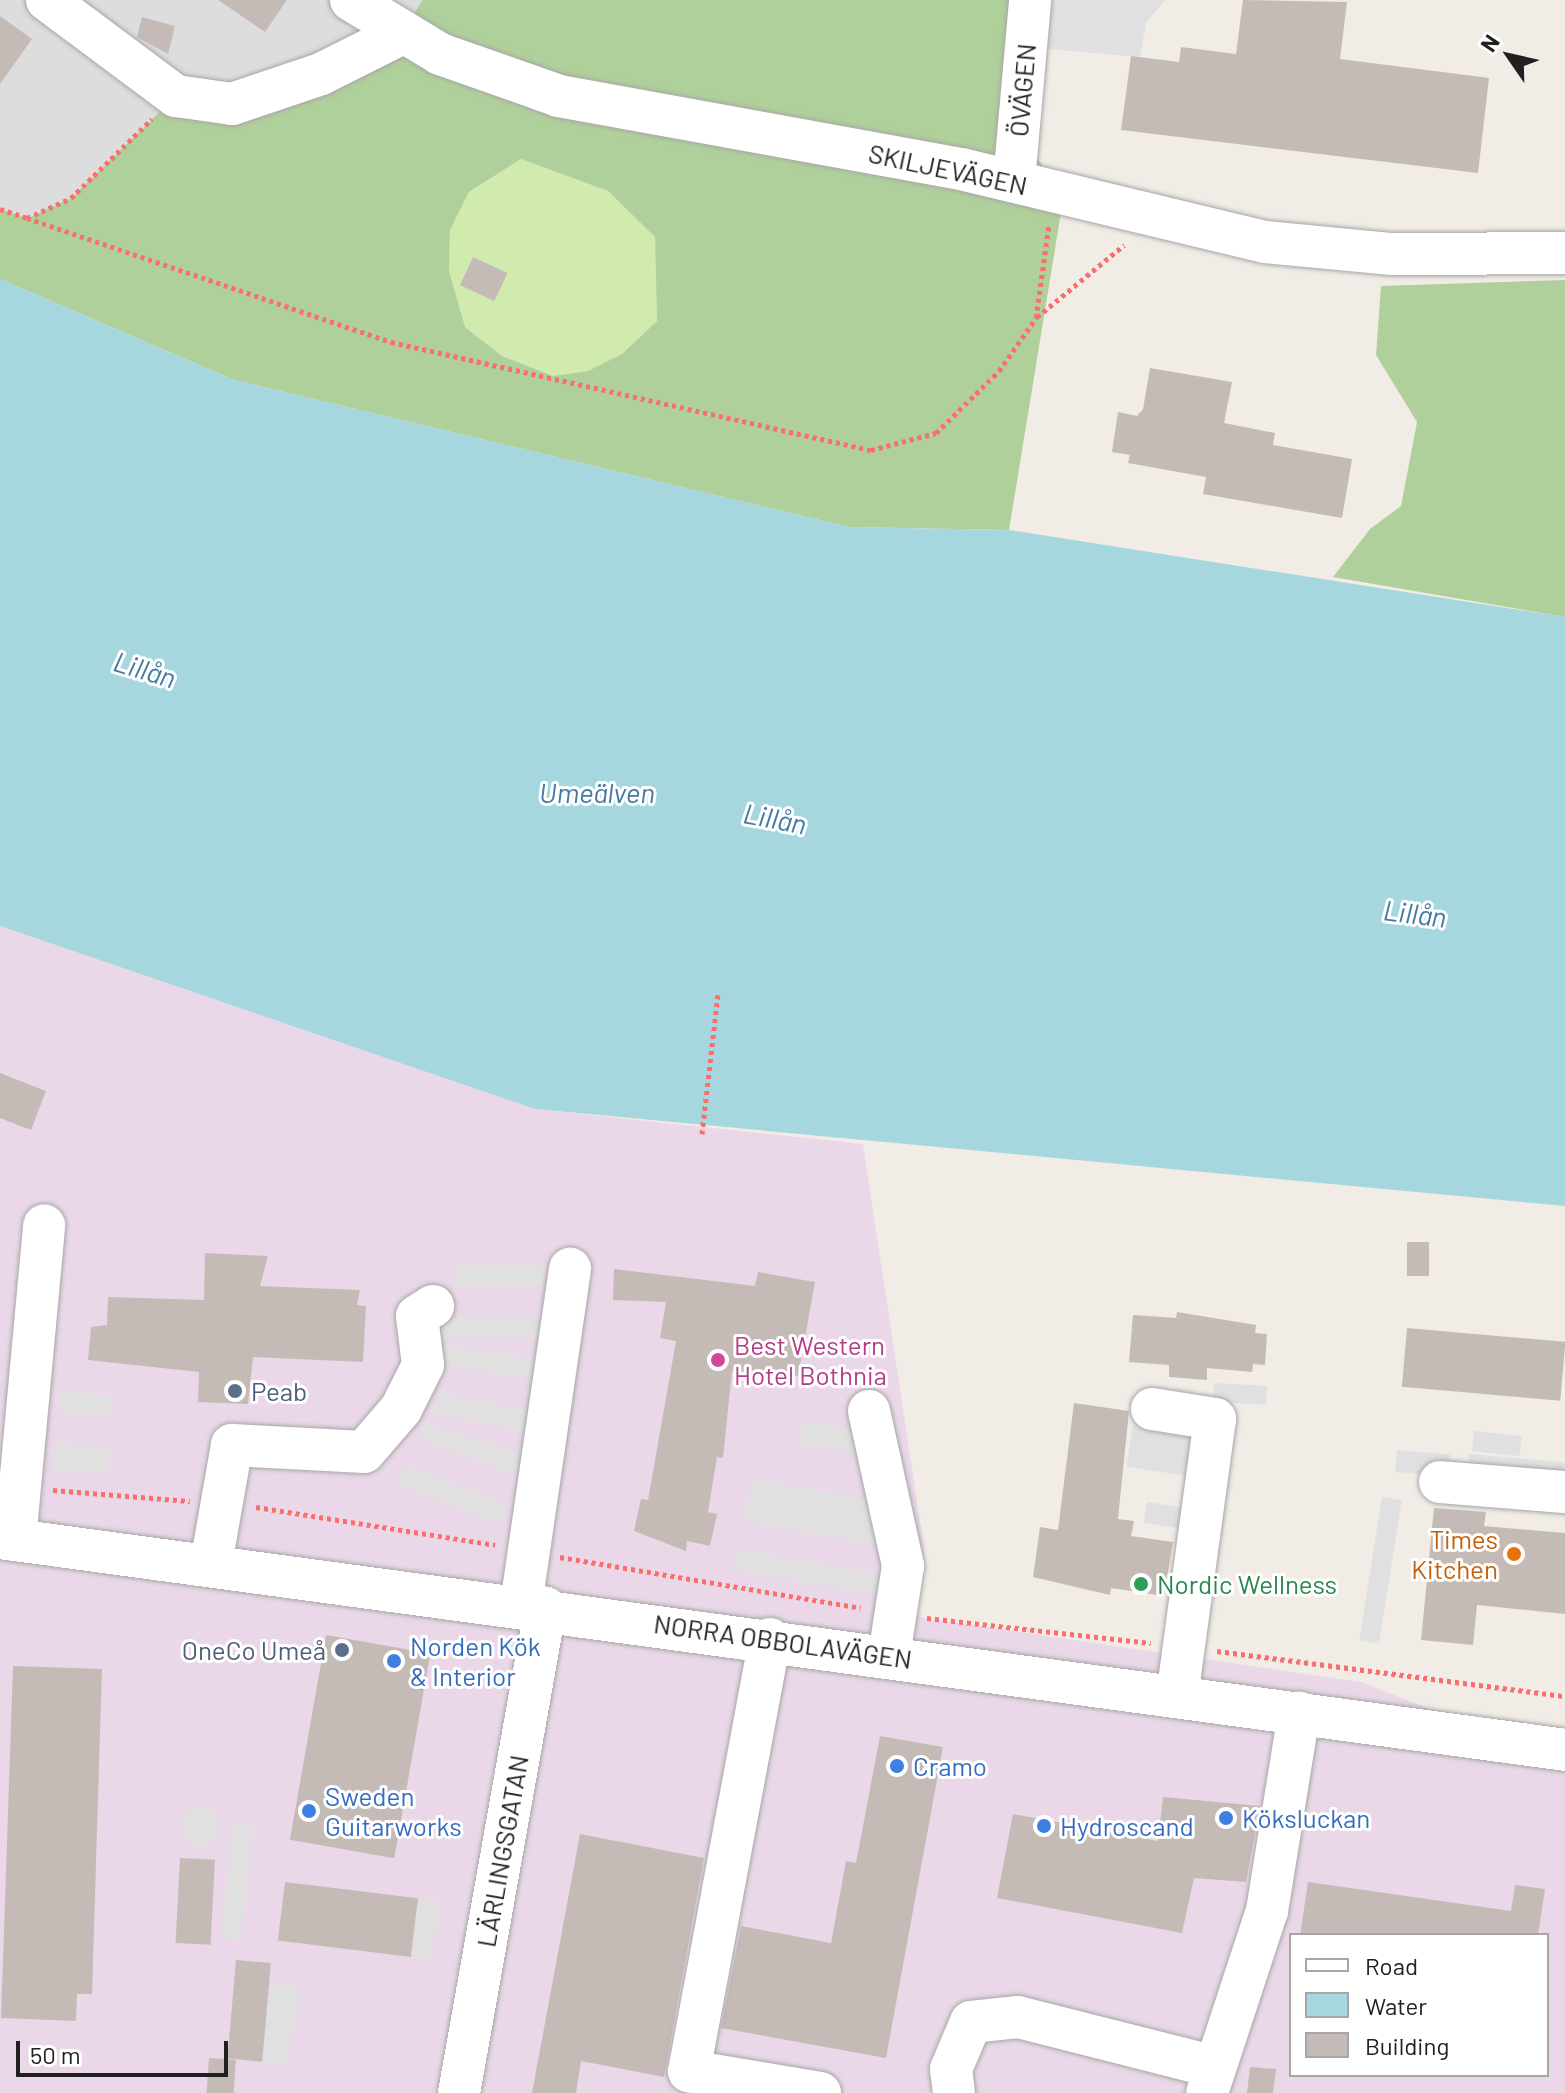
<!DOCTYPE html>
<meta charset="utf-8">
<style>
body{margin:0}
#map{position:relative;width:1565px;height:2093px;overflow:hidden;background:#f1ece6;font-family:Barlow,sans-serif}
div>[style]{position:absolute}
.residential>*{inset:0;background:#dedddd}
.industrial>*{inset:0;background:#ead8e8}
.grass>*{inset:0;background:#d1eaad}
.forest>*{inset:0;background:#b0d09b}
.parking>*{inset:0;background:#e0e0e0;transform-origin:0 0}
.round{border-radius:50%}
.water>*{inset:0;background:#a7d7de}
.building>*{inset:0;background:#c5bbb6;transform-origin:0 0}
.path>*{height:5px;margin-top:-2.5px;transform-origin:0;background:repeating-linear-gradient(90deg,#fa6f6e 0 4px,transparent 0 8px)}
.roads{filter:drop-shadow(0 0 2px #a7a7a7) drop-shadow(0 0 2px #a7a7a7)}
.minor>*{height:42px;margin:-21px;padding:0 21px;transform-origin:21px;border-radius:21px;background:#fff}
.dots>*{width:22px;height:22px;translate:-50% -50%;box-sizing:border-box;border:4px solid #fff;border-radius:50%}
span{translate:-50% -50%;white-space:nowrap;text-align:center;line-height:1.15;-webkit-text-stroke:6px #fff;paint-order:stroke}
.street-label{font-size:26px;color:#202020}
.hotel-label{font-size:26px;color:#b23c85}
.left{translate:0 -50%;text-align:left}
.service-label{font-size:26px;color:#4e5e75}
.right{translate:-100% -50%;text-align:right}
.food-label{font-size:26px;color:#c56008}
.leisure-label{font-size:26px;color:#27864d}
.shop-label{font-size:26px;color:#366cbe}
.water-label{font-size:28px;color:#457ba1;font-style:italic}
.legend{position:absolute;left:1289px;top:1933px;width:260px;height:144px;box-sizing:border-box;background:#fff;border:2px solid #a6a6a6;margin:0;padding:10px 14px;list-style:none;font-size:24px;color:#202020}
.legend li{display:flex;align-items:center;gap:16px;height:40px}
.legend b{width:40px;border:2px solid #a6a6a6}
.north{position:absolute;left:1469px;top:16px;width:80px;height:80px;-webkit-text-stroke:6px #fff;paint-order:stroke;rotate:304deg;font-size:22px;font-weight:700;line-height:32px;text-align:center;color:#202020}
.north::after{content:'';display:block;margin:auto;width:28px;height:36px;background:#202020;clip-path:polygon(50% 0,100% 100%,50% 72%,0 100%)}
.scale{position:absolute;left:16px;top:2041px;width:212px;height:36px;box-sizing:border-box;border:4px solid #202020;border-top:0;padding-left:10px;font-size:24px;line-height:28px;white-space:nowrap;color:#202020;-webkit-text-stroke:6px #fff;paint-order:stroke}
</style>
<div id="map">
<div class="residential">
<i style="clip-path:polygon(0 0,422px 0,403px 33px,320px 74px,176px 96px,71px 198px,27px 218px,0 209px)"></i>
</div>
<div class="industrial">
<i style="clip-path:polygon(evenodd,0 926px,535px 1109px,863px 1144px,924px 1548px,911px 1616px,1361px 1682px,1565px 1762px,1565px 2093px,0 2093px,0 926px,1291px 1935px,1547px 1935px,1547px 2075px,1291px 2075px,1291px 1935px)"></i>
</div>
<div class="grass">
<i style="clip-path:polygon(521px 159px,608px 191px,655px 237px,657px 321px,622px 354px,588px 371px,553px 376px,502px 356px,465px 327px,449px 271px,450px 230px,469px 192px)"></i>
</div>
<div class="forest">
<i style="clip-path:polygon(evenodd,422px 0,1030px 0,1017px 132px,1064px 194px,1009px 530px,849px 527px,234px 380px,0 279px,0 209px,28px 218px,71px 198px,176px 96px,232px 104px,403px 33px,422px 0,521px 159px,608px 191px,655px 237px,657px 321px,622px 354px,588px 371px,553px 376px,502px 356px,465px 327px,449px 271px,450px 230px,469px 192px,521px 159px)"></i>
<i style="clip-path:polygon(1565px 280px,1565px 617px,1333px 577px,1370px 529px,1401px 506px,1417px 422px,1376px 355px,1381px 286px)"></i>
</div>
<div class="parking">
<i style="clip-path:polygon(1052px 0,1165px 0,1146px 23px,1140px 57px,1047px 49px)"></i>
<i style="left:544px;top:1266px;width:21px;height:91px;rotate:90deg"></i>
<i style="left:439px;top:1318px;width:106px;height:19px"></i>
<i style="left:445px;top:1345px;width:97px;height:20px;rotate:9deg"></i>
<i style="left:1214px;top:1383px;width:53px;height:19px;rotate:3deg"></i>
<i style="left:59px;top:1392px;width:53px;height:20px;rotate:4deg"></i>
<i style="left:437px;top:1393px;width:97px;height:21px;rotate:11deg"></i>
<i style="clip-path:polygon(422px 1422px,525px 1454px,517px 1475px,419px 1439px)"></i>
<i style="left:803px;top:1422px;width:56px;height:23px;rotate:8deg"></i>
<i style="left:1133px;top:1425px;width:66px;height:42px;rotate:9deg"></i>
<i style="left:1474px;top:1431px;width:48px;height:20px;rotate:6deg"></i>
<i style="left:54px;top:1443px;width:56px;height:26px;rotate:5deg"></i>
<i style="left:1397px;top:1450px;width:53px;height:22px;rotate:5deg"></i>
<i style="left:1469px;top:1454px;width:96px;height:22px;rotate:5deg"></i>
<i style="left:405px;top:1465px;width:109px;height:21px;rotate:21deg"></i>
<i style="left:752px;top:1479px;width:137px;height:43px;rotate:10deg"></i>
<i style="left:1382px;top:1497px;width:20px;height:145px;rotate:9deg"></i>
<i style="left:1147px;top:1502px;width:45px;height:21px;rotate:9deg"></i>
<i style="left:736px;top:1549px;width:158px;height:20px;rotate:10deg"></i>
<i class="round" style="left:182px;top:1807px;width:38px;height:38px"></i>
<i style="left:233px;top:1824px;width:20px;height:115px;rotate:6deg"></i>
<i style="clip-path:polygon(418px 1899px,442px 1901px,430px 1959px,410px 1958px)"></i>
<i style="clip-path:polygon(269px 1985px,300px 1987px,287px 2063px,262px 2062px)"></i>
</div>
<div class="water">
<i style="clip-path:polygon(0 279px,234px 380px,849px 527px,1009px 530px,1565px 617px,1565px 1206px,535px 1109px,0 926px)"></i>
</div>
<div class="building">
<i style="clip-path:polygon(218px 0,287px 0,265px 32px)"></i>
<i style="clip-path:polygon(1243px 0,1347px 2px,1340px 59px,1489px 78px,1478px 173px,1121px 130px,1131px 56px,1179px 62px,1181px 47px,1236px 54px)"></i>
<i style="clip-path:polygon(0 16px,32px 39px,0 84px)"></i>
<i style="clip-path:polygon(142px 17px,175px 26px,168px 54px,137px 37px)"></i>
<i style="left:473px;top:257px;width:38px;height:31px;rotate:25deg"></i>
<i style="clip-path:polygon(1150px 368px,1232px 382px,1224px 423px,1275px 433px,1273px 445px,1352px 459px,1342px 518px,1203px 494px,1206px 477px,1128px 463px,1130px 455px,1112px 452px,1118px 412px,1137px 416px,1143px 409px)"></i>
<i style="clip-path:polygon(0 1073px,46px 1091px,31px 1130px,0 1118px)"></i>
<i style="left:1407px;top:1242px;width:22px;height:34px"></i>
<i style="clip-path:polygon(205px 1253px,268px 1256px,260px 1286px,360px 1290px,357px 1305px,366px 1306px,363px 1362px,253px 1357px,248px 1404px,198px 1402px,199px 1372px,88px 1360px,91px 1327px,107px 1325px,108px 1297px,204px 1300px)"></i>
<i style="clip-path:polygon(614px 1269px,755px 1286px,758px 1272px,815px 1282px,798px 1376px,732px 1371px,723px 1458px,717px 1457px,708px 1512px,717px 1514px,710px 1546px,687px 1541px,686px 1551px,634px 1531px,641px 1499px,648px 1500px,676px 1341px,660px 1338px,666px 1302px,613px 1300px)"></i>
<i style="clip-path:polygon(1177px 1312px,1256px 1325px,1255px 1333px,1267px 1334px,1265px 1365px,1253px 1364px,1252px 1372px,1207px 1368px,1207px 1380px,1169px 1377px,1169px 1365px,1129px 1362px,1133px 1315px,1176px 1318px)"></i>
<i style="left:1407px;top:1328px;width:159px;height:59px;rotate:5deg"></i>
<i style="clip-path:polygon(1074px 1403px,1129px 1411px,1118px 1519px,1134px 1521px,1131px 1536px,1173px 1542px,1164px 1596px,1111px 1588px,1110px 1595px,1033px 1577px,1040px 1527px,1058px 1530px)"></i>
<i style="clip-path:polygon(1434px 1508px,1486px 1512px,1484px 1526px,1565px 1533px,1565px 1614px,1477px 1605px,1473px 1645px,1421px 1640px)"></i>
<i style="left:326px;top:1635px;width:106px;height:208px;rotate:10deg"></i>
<i style="clip-path:polygon(13px 1666px,102px 1669px,92px 1994px,77px 1994px,76px 2021px,1px 2018px)"></i>
<i style="clip-path:polygon(880px 1736px,943px 1747px,886px 2058px,721px 2028px,741px 1926px,831px 1943px,846px 1861px,856px 1863px)"></i>
<i style="clip-path:polygon(1163px 1797px,1260px 1806px,1246px 1882px,1194px 1878px,1182px 1933px,997px 1898px,1013px 1814px,1158px 1841px)"></i>
<i style="clip-path:polygon(580px 1834px,704px 1858px,693px 1918px,664px 2077px,581px 2061px,576px 2093px,532px 2093px)"></i>
<i style="left:180px;top:1858px;width:35px;height:85px;rotate:3deg"></i>
<i style="left:285px;top:1882px;width:134px;height:59px;rotate:7deg"></i>
<i style="clip-path:polygon(1308px 1882px,1511px 1911px,1515px 1885px,1545px 1889px,1538px 1935px,1300px 1935px)"></i>
<i style="left:236px;top:1960px;width:35px;height:99px;rotate:5deg"></i>
<i style="left:209px;top:2058px;width:27px;height:35px;rotate:4deg"></i>
<i style="clip-path:polygon(1250px 2067px,1276px 2069px,1273px 2093px,1247px 2093px)"></i>
</div>
<div class="path">
<i style="left:0;top:209px;width:28px;rotate:18deg"></i>
<i style="left:27px;top:218px;width:48px;rotate:-24.4deg"></i>
<i style="left:71px;top:198px;width:113px;rotate:-44.3deg"></i>
<i style="left:27px;top:218px;width:385px;rotate:18.8deg"></i>
<i style="left:391px;top:342px;width:492px;rotate:12.7deg"></i>
<i style="left:871px;top:450px;width:67px;rotate:-14.7deg"></i>
<i style="left:936px;top:433px;width:88px;rotate:-44.5deg"></i>
<i style="left:999px;top:371px;width:65px;rotate:-55.1deg"></i>
<i style="left:1036px;top:318px;width:95px;rotate:-82.1deg"></i>
<i style="left:1037px;top:317px;width:113px;rotate:-39.6deg"></i>
<i style="left:702px;top:1134px;width:141px;rotate:-83.5deg"></i>
<i style="left:53px;top:1490px;width:137px;rotate:4.6deg"></i>
<i style="left:256px;top:1507px;width:242px;rotate:9deg"></i>
<i style="left:560px;top:1557px;width:305px;rotate:9.6deg"></i>
<i style="left:927px;top:1618px;width:225px;rotate:6.4deg"></i>
<i style="left:1217px;top:1651px;width:351px;rotate:7.4deg"></i>
</div>
<div class="roads">
<div class="minor">
<i style="left:47px;top:0;width:161px;rotate:36.7deg"></i>
<i style="left:176px;top:96px;width:57px;rotate:8.1deg"></i>
<i style="left:232px;top:104px;width:94px;rotate:-18.6deg"></i>
<i style="left:321px;top:74px;width:92px;rotate:-26.6deg"></i>
<i style="left:351px;top:0;width:104px;rotate:31.2deg"></i>
<i style="left:440px;top:54px;width:126px;rotate:19.4deg"></i>
<i style="left:559px;top:96px;width:409px;rotate:10.3deg"></i>
<i style="left:961px;top:169px;width:313px;rotate:13.5deg"></i>
<i style="left:1265px;top:242px;width:128px;rotate:5.4deg"></i>
<i style="left:1392px;top:254px;width:173px;rotate:-0.3deg"></i>
<i style="left:1014px;top:181px;width:182px;rotate:-84.9deg"></i>
<i style="left:1152px;top:1409px;width:64px;rotate:9deg"></i>
<i style="left:1215px;top:1419px;width:280px;rotate:97.8deg"></i>
<i style="left:869px;top:1411px;width:159px;rotate:77.6deg"></i>
<i style="left:903px;top:1566px;width:90px;rotate:98.9deg"></i>
<i style="left:1440px;top:1482px;width:125px;rotate:4.6deg"></i>
<i style="left:0;top:1538px;width:1579px;rotate:7.71deg"></i>
<i style="left:15px;top:1540px;width:316px;rotate:-84.7deg"></i>
<i style="left:211px;top:1564px;width:121px;rotate:-80deg"></i>
<i style="left:232px;top:1445px;width:132px;rotate:3deg"></i>
<i style="left:364px;top:1452px;width:57px;rotate:-49.3deg"></i>
<i style="left:401px;top:1409px;width:49px;rotate:-63.4deg"></i>
<i style="left:423px;top:1365px;width:49px;rotate:-97deg"></i>
<i style="left:417px;top:1316px;width:19px;rotate:-32deg"></i>
<i style="left:521px;top:1605px;width:340px;rotate:-81.7deg"></i>
<i style="left:770px;top:1639px;width:440px;rotate:100.6deg"></i>
<i style="left:689px;top:2071px;width:133px;rotate:9.5deg"></i>
<i style="left:459px;top:2093px;width:493px;rotate:-79.9deg"></i>
<i style="left:954px;top:2093px;width:24px;rotate:-97deg"></i>
<i style="left:951px;top:2069px;width:51px;rotate:-66.9deg"></i>
<i style="left:971px;top:2022px;width:47px;rotate:-6.1deg"></i>
<i style="left:1018px;top:2017px;width:203px;rotate:14.2deg"></i>
<i style="left:1207px;top:2093px;width:192px;rotate:-71.8deg"></i>
<i style="left:1267px;top:1911px;width:201px;rotate:-80.8deg"></i>
</div>
</div>
<div class="dots">
<i style="left:718px;top:1360px;background:#d1479c"></i>
<i style="left:235px;top:1391px;background:#5c6f8a"></i>
<i style="left:1514px;top:1554px;background:#e8710a"></i>
<i style="left:1141px;top:1584px;background:#2e9e5b"></i>
<i style="left:342px;top:1650px;background:#5c6f8a"></i>
<i style="left:394px;top:1661px;background:#3f7fe0"></i>
<i style="left:897px;top:1766px;background:#3f7fe0"></i>
<i style="left:309px;top:1811px;background:#3f7fe0"></i>
<i style="left:1226px;top:1818px;background:#3f7fe0"></i>
<i style="left:1044px;top:1826px;background:#3f7fe0"></i>
</div>
<div class="street-label">
<span style="left:1022px;top:90px;rotate:-85deg">ÖVÄGEN</span>
<span style="left:948px;top:169px;rotate:12deg">SKILJEVÄGEN</span>
<span style="left:783px;top:1641px;rotate:8deg">NORRA OBBOLAVÄGEN</span>
<span style="left:502px;top:1851px;rotate:-80deg">LÄRLINGSGATAN</span>
</div>
<div class="hotel-label">
<span class="left" style="left:734px;top:1360px">Best Western<br>Hotel Bothnia</span>
</div>
<div class="service-label">
<span class="left" style="left:251px;top:1391px">Peab</span>
<span class="right" style="left:326px;top:1650px">OneCo Umeå</span>
</div>
<div class="food-label">
<span class="right" style="left:1498px;top:1554px">Times<br>Kitchen</span>
</div>
<div class="leisure-label">
<span class="left" style="left:1157px;top:1584px">Nordic Wellness</span>
</div>
<div class="shop-label">
<span class="left" style="left:410px;top:1661px">Norden Kök<br>&amp; Interior</span>
<span class="left" style="left:913px;top:1766px">Cramo</span>
<span class="left" style="left:325px;top:1811px">Sweden<br>Guitarworks</span>
<span class="left" style="left:1242px;top:1818px">Köksluckan</span>
<span class="left" style="left:1060px;top:1826px">Hydroscand</span>
</div>
<div class="water-label">
<span style="left:145px;top:669px;rotate:17deg">Lillån</span>
<span style="left:597px;top:792px">Umeälven</span>
<span style="left:775px;top:818px;rotate:11deg">Lillån</span>
<span style="left:1415px;top:913px;rotate:7deg">Lillån</span>
</div>
<ul class="legend">
<li><b style="height:10px;background:#fff"></b>Road</li>
<li><b style="height:22px;background:#a7d7de"></b>Water</li>
<li><b style="height:22px;background:#c5bbb6"></b>Building</li>
</ul>
<div class="north">N</div>
<div class="scale">50 m</div>
</div>
